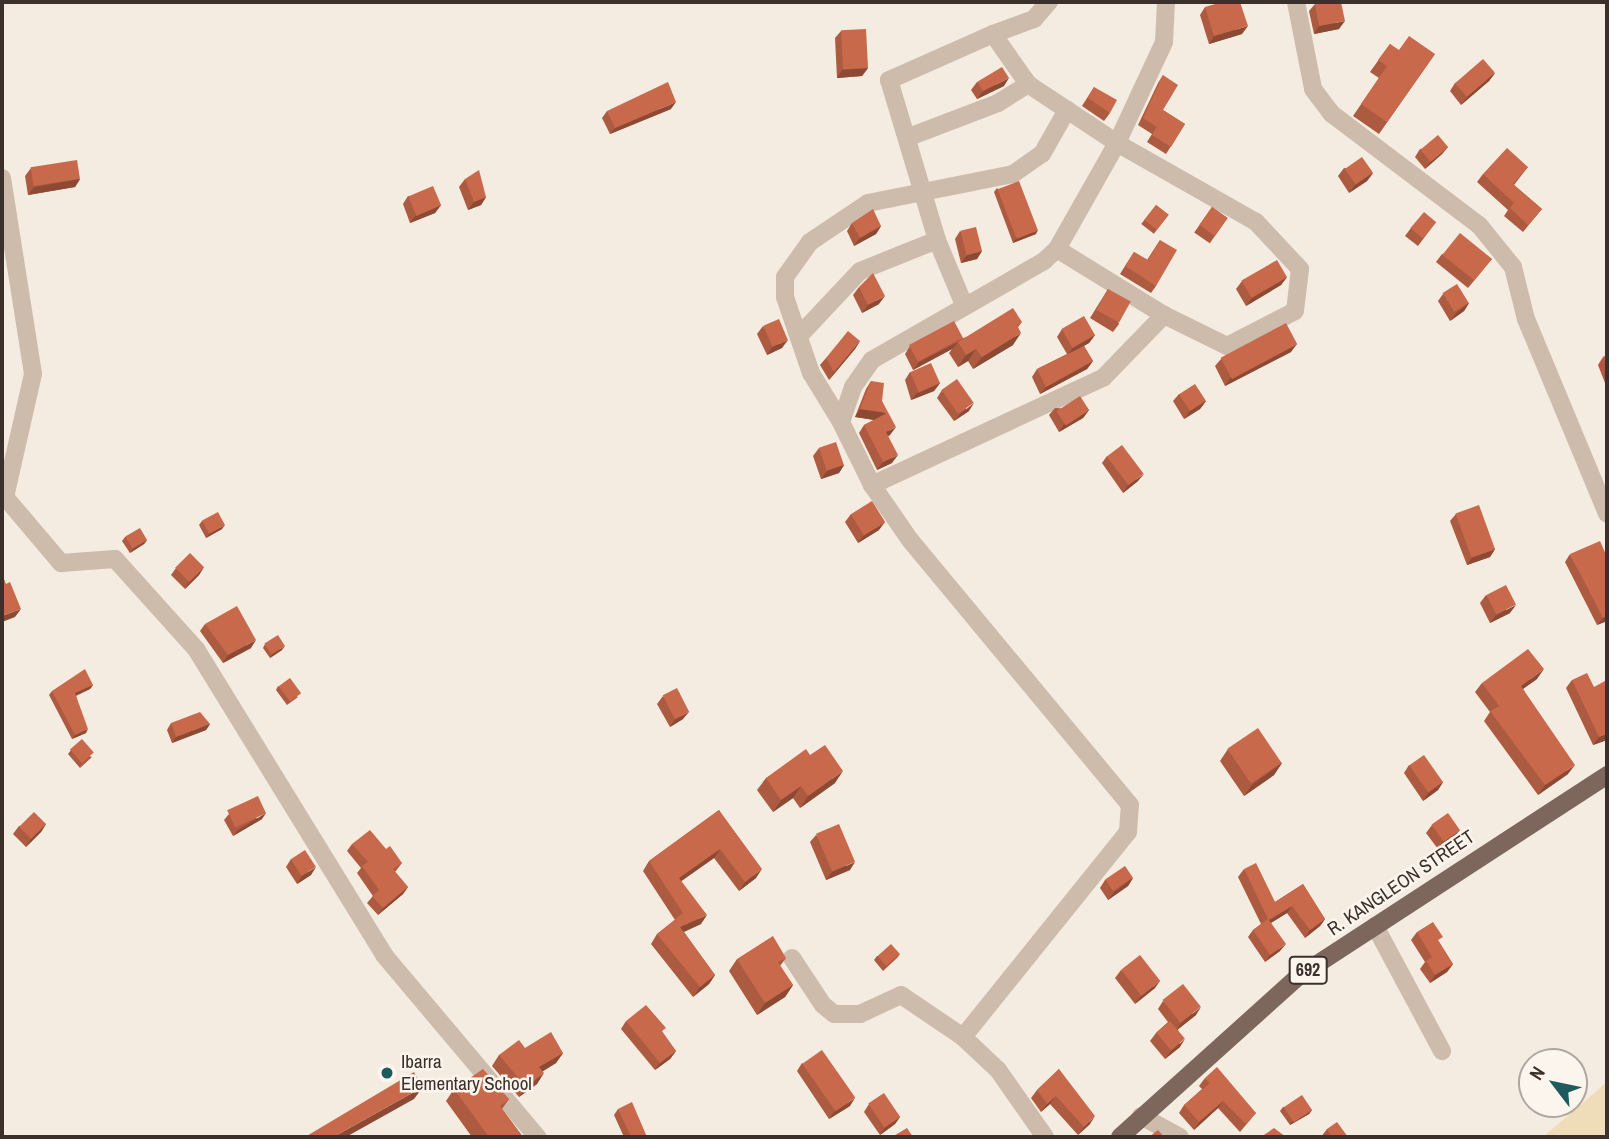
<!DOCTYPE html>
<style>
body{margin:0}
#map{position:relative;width:1609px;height:1139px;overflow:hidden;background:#f4ebe1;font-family:"Archivo Narrow",sans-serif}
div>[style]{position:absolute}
.sand>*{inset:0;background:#efdcb8}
.minor>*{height:18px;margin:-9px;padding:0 9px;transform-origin:9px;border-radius:9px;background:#cdbbac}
.major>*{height:18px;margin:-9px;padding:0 9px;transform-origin:9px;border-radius:9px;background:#7d675c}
.wall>*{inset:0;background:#ac5a40;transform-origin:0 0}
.shaded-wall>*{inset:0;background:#8c4a34}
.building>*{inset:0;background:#c8694b;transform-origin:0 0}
.dots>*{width:19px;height:19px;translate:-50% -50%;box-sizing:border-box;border:4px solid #fbf5ee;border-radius:50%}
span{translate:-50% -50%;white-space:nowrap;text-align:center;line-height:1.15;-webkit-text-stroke:5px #fbf5ee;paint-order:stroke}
.shield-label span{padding:2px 5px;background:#fbf5ee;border:2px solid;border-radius:5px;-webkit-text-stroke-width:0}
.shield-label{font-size:18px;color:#3b302b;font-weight:700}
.street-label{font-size:19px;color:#3b302b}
.poi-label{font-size:19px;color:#3b302b}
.left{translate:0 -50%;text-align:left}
.frame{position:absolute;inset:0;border:4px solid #3b302b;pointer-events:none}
.north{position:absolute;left:1518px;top:1048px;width:70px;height:70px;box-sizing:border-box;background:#fbf5ee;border:2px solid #aea6a0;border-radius:50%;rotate:302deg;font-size:19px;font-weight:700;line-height:28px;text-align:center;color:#3b302b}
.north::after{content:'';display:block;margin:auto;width:24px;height:32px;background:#1f5a5e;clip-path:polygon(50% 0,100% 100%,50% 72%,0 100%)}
</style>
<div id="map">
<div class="sand">
<i style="clip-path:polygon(1607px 1082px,1607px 1137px,1543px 1137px)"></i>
</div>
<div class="minor">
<i style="left:1296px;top:2px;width:89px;rotate:78.9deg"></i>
<i style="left:1313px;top:89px;width:31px;rotate:53deg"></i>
<i style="left:1332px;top:114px;width:184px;rotate:37.1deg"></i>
<i style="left:1479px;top:225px;width:54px;rotate:51deg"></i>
<i style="left:1513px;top:267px;width:54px;rotate:76deg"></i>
<i style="left:1526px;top:319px;width:211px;rotate:67.4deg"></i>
<i style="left:993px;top:34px;width:44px;rotate:-20.1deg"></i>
<i style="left:1034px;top:19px;width:23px;rotate:-49deg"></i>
<i style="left:909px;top:137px;width:95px;rotate:-20.9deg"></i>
<i style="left:998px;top:103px;width:36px;rotate:-32deg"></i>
<i style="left:2px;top:178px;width:198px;rotate:81deg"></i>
<i style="left:33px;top:374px;width:126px;rotate:102.8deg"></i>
<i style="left:5px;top:497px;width:87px;rotate:49.7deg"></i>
<i style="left:61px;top:563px;width:54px;rotate:-4.2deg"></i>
<i style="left:115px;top:559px;width:121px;rotate:48deg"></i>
<i style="left:196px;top:649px;width:359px;rotate:58.4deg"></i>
<i style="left:384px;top:955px;width:238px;rotate:49.9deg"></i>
<i style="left:1057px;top:249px;width:126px;rotate:31.7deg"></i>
<i style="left:799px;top:336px;width:89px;rotate:-46.8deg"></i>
<i style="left:860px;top:271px;width:83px;rotate:-21.9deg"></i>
<i style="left:841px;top:422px;width:57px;rotate:-121.5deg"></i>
<i style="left:811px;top:373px;width:80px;rotate:-108.9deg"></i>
<i style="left:785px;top:297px;width:20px;rotate:-90deg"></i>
<i style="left:785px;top:277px;width:43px;rotate:-54.5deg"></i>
<i style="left:810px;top:242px;width:70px;rotate:-33.9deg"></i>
<i style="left:868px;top:203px;width:148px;rotate:-11.3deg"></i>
<i style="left:1013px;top:174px;width:35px;rotate:-35deg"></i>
<i style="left:1042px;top:154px;width:51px;rotate:-60.4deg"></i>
<i style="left:872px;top:485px;width:255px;rotate:-24.9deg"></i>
<i style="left:1103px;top:378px;width:88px;rotate:-45.9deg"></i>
<i style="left:1164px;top:315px;width:70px;rotate:26.2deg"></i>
<i style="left:1227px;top:346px;width:76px;rotate:-27.2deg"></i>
<i style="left:1295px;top:311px;width:42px;rotate:-83.2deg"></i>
<i style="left:1300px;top:269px;width:64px;rotate:-133.1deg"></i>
<i style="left:1256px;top:222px;width:160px;rotate:-150.4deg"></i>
<i style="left:1117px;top:143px;width:107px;rotate:-146.5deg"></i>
<i style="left:1028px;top:84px;width:61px;rotate:-125deg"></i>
<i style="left:993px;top:34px;width:114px;rotate:156.1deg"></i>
<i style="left:889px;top:80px;width:167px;rotate:73.3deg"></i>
<i style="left:937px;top:240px;width:70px;rotate:67.4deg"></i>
<i style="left:1375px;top:926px;width:142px;rotate:61.8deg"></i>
<i style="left:792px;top:958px;width:56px;rotate:56.6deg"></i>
<i style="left:823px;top:1005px;width:14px;rotate:39deg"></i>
<i style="left:834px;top:1014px;width:26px"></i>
<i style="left:860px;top:1014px;width:45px;rotate:-24.9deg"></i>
<i style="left:901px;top:995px;width:75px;rotate:34.1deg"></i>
<i style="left:1141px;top:1116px;width:44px;rotate:28.3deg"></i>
<i style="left:1045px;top:1137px;width:82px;rotate:-125deg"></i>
<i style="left:998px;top:1070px;width:48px;rotate:-136.7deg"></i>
<i style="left:963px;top:1037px;width:263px;rotate:-51.2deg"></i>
<i style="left:1128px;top:832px;width:27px;rotate:-86deg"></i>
<i style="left:1130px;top:805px;width:344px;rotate:-129.7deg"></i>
<i style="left:910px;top:540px;width:67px;rotate:-124.6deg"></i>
<i style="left:872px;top:485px;width:70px;rotate:-116.2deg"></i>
<i style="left:841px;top:422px;width:37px;rotate:-71deg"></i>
<i style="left:853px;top:387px;width:33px;rotate:-55deg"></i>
<i style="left:872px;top:360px;width:198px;rotate:-29.9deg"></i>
<i style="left:1044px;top:261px;width:18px;rotate:-43deg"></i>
<i style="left:1057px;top:249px;width:122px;rotate:-60.5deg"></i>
<i style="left:1117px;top:143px;width:111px;rotate:-65deg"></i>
<i style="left:1164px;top:42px;width:40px;rotate:-87.1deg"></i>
</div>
<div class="major">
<i style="left:1120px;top:1137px;width:241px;rotate:-42deg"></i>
<i style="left:1299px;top:976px;width:368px;rotate:-33.1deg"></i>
</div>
<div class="wall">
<i style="clip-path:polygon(1315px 4px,1339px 29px,1314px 34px,1309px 11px)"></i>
<i style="clip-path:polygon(1205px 7px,1242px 34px,1209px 44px,1200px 15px)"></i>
<i style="clip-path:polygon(841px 31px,868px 68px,862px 76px,837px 78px,835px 38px)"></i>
<i style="clip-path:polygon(1390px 44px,1398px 50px,1435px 54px,1379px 134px,1353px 116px,1379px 78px,1370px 72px)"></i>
<i style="clip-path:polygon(1495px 73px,1489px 81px,1461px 105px,1450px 91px,1455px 83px)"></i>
<i style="clip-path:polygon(1163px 75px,1163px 110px,1185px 124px,1166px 154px,1147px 142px,1152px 134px,1138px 125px,1158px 83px)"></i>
<i style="clip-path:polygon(977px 82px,1004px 86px,977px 99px,971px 90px)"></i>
<i style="clip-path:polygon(1094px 87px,1110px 113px,1104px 121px,1082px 106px)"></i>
<i style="clip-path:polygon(671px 109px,610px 134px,602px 118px,607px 111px)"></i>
<i style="clip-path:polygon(1448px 147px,1442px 154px,1425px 169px,1415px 157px,1420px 149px)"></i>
<i style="clip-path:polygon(1528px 167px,1514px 185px,1542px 209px,1523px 232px,1504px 216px,1508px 210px,1477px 182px,1483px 174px)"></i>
<i style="clip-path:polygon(31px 168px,80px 179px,75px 187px,28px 195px,25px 176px)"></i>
<i style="clip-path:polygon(1344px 168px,1373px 173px,1367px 181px,1349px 193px,1338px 176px)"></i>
<i style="clip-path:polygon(465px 179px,486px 197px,481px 205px,468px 210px,459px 187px)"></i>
<i style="clip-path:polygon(997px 188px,1036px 234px,1013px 243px,994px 192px)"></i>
<i style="clip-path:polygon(408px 196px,441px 205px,435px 213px,410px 223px,403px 204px)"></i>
<i style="left:1156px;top:205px;width:16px;height:24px;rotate:38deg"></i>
<i style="left:1212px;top:207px;width:19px;height:31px;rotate:35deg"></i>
<i style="clip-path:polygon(1436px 222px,1418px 246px,1405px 236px,1411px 228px)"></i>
<i style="clip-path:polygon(852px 223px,881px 226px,876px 234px,854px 246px,847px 231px)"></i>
<i style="clip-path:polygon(960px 231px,982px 251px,977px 259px,961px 263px,955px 239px)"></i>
<i style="clip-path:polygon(1160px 240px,1156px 286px,1151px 293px,1120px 274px,1134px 252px,1147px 260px)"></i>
<i style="clip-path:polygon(1442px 254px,1492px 259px,1468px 288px,1436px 262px)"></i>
<i style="clip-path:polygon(1287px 277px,1281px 285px,1246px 306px,1236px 289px,1242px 281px)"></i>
<i style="clip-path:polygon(859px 287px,879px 304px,862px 313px,853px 295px)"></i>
<i style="clip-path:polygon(1108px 289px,1119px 324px,1113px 332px,1090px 318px)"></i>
<i style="clip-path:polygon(1443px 294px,1469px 303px,1464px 311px,1450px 321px,1438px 301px)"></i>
<i style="clip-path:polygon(1022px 322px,1018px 327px,1013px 345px,973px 369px,968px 361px,958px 367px,949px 353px,952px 349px,913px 370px,905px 354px,910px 346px,963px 338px)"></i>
<i style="clip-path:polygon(763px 326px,782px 348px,767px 355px,757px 334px)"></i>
<i style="clip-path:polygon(1062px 329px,1095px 335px,1089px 343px,1084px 346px,1093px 361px,1087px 369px,1040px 394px,1032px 377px,1037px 369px,1067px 354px,1057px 337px)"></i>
<i style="clip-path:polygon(860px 341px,855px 349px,829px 380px,820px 365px,826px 358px)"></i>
<i style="clip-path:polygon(1291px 352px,1225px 386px,1215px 366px,1221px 359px)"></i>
<i style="clip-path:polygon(1607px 355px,1607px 388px,1598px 365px,1603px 357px)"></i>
<i style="clip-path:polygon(910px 372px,940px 383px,934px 391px,911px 400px,905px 380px)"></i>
<i style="clip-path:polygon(871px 381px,882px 401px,890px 435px,888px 436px,892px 463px,877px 470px,859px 433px,864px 425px,874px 420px,855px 417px,866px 389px)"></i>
<i style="clip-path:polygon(942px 390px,969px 411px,954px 421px,937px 398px)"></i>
<i style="clip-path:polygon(1179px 394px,1206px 401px,1200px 409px,1184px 419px,1173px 401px)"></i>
<i style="clip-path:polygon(1055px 408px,1089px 410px,1083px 418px,1059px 432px,1049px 415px)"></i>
<i style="clip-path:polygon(819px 448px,844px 465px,839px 473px,821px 479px,813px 456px)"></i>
<i style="clip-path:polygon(1107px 456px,1138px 481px,1123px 493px,1102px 463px)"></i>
<i style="clip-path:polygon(851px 514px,879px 530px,858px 543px,845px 522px)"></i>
<i style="clip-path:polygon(1456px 514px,1495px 549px,1490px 557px,1467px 565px,1450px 521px)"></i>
<i style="clip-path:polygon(202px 521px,222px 529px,206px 538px,199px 525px)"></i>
<i style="clip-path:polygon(125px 537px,147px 540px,144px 544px,130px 553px,122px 541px)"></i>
<i style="clip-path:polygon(1570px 554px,1607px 621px,1597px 625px,1565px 562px)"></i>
<i style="clip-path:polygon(204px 567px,199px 575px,185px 589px,171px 575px,176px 568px)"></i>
<i style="clip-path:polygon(1486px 595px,1510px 613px,1490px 623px,1480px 603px)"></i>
<i style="clip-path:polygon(205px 624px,251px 648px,223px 663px,200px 631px)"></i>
<i style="clip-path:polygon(265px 644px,282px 650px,270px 658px,263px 648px)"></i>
<i style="clip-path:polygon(1537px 679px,1523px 689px,1568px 774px,1538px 795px,1484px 721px,1490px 712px,1475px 692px,1482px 683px)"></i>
<i style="clip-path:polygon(1572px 680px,1594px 687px,1607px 688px,1607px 740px,1593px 745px,1566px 688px)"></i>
<i style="clip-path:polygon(93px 685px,90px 689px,76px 696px,86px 733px,72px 739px,49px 695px,52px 691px)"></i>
<i style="clip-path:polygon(278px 686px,298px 697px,287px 705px,276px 690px)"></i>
<i style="clip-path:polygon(663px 696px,683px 719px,670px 727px,657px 704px)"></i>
<i style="clip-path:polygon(171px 723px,210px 724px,206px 730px,172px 743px,167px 730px)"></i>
<i style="clip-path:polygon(1228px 749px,1282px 763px,1274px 775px,1244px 796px,1220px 761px)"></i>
<i style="clip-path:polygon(71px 750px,92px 757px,80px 768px,68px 754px)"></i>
<i style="clip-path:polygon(810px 755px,835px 783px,800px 808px,793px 798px,773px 812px,757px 790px,766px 778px)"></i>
<i style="clip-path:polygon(1409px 765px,1443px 782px,1438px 790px,1423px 801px,1404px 773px)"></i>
<i style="clip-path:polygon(719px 810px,756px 878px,739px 891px,714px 858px,681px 881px,701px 924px,684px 932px,715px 975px,709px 984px,693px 997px,651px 944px,657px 934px,675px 920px,643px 871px,649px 861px)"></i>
<i style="clip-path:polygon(229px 814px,262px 819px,233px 836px,224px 820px)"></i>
<i style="clip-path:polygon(46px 824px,41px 832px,26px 847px,13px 834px,19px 826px)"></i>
<i style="clip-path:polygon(1432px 825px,1454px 837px,1438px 849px,1426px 833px)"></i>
<i style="clip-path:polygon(816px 835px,850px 870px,826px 880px,810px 842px)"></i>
<i style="clip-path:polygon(352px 844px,386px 849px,402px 863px,395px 872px,408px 887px,403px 894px,378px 915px,367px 903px,373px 896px,357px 873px,361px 868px,347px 851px)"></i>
<i style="clip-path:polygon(291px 859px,311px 875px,297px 884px,286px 867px)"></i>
<i style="clip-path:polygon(1244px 869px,1275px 902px,1303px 884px,1325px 919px,1320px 926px,1305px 938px,1287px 913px,1271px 923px,1280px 951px,1265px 962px,1248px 937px,1253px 930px,1261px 924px,1238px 877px)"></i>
<i style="clip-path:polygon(1133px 878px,1128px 886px,1108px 900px,1100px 888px,1105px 880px)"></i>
<i style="clip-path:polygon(1417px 932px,1439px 942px,1453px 964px,1447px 972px,1430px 983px,1420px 969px,1425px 962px,1411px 940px)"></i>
<i style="clip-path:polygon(900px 954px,897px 958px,883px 971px,874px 960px,877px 956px)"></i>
<i style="clip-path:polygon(786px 958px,780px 966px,793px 985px,785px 997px,757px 1015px,729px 971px,737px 959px)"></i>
<i style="clip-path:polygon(1121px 970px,1155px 988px,1135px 1004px,1115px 978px)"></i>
<i style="clip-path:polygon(1163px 1001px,1196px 1015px,1178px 1029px,1180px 1047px,1165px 1059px,1150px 1041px,1156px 1033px,1168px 1022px,1158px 1009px)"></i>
<i style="clip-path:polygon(626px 1021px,662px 1033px,676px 1051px,670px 1059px,655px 1070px,621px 1029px)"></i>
<i style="clip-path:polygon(525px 1048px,563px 1053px,556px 1063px,543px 1071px,537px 1084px,519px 1097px,492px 1066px,499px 1055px)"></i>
<i style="clip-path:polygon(802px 1063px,850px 1106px,829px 1119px,797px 1071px)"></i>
<i style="clip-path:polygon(1059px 1069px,1090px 1124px,1078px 1135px,1050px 1104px,1041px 1112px,1031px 1098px,1037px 1090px)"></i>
<i style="clip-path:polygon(1205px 1078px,1256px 1113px,1240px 1132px,1218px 1108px,1194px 1130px,1179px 1113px,1184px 1105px,1202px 1089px,1199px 1086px)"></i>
<i style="clip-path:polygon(454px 1089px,509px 1099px,502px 1109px,523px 1137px,472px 1137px,446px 1101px)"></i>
<i style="clip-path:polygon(869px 1104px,900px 1117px,895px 1124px,880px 1135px,864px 1112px)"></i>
<i style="clip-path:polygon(1283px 1107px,1312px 1110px,1309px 1114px,1290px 1125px,1280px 1111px)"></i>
<i style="clip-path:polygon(618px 1109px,647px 1137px,624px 1137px,614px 1115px)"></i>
<i style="clip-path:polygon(1327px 1129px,1348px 1137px,1321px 1137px)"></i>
</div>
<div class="shaded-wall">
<i style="clip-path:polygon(1345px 21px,1339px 29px,1314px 34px,1319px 26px)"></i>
<i style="clip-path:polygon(1248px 26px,1242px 34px,1209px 44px,1214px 36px)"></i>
<i style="clip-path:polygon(868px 68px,862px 76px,837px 78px,842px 70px)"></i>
<i style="clip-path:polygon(1495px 73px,1489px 81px,1461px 105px,1467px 97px)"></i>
<i style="clip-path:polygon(1009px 78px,1004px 86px,977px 99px,983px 91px)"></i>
<i style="clip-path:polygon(676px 102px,671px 109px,610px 134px,615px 128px)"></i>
<i style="clip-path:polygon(1448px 147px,1442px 154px,1425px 169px,1431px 161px)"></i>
<i style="clip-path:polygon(1373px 173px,1367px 181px,1349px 193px,1355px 185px)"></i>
<i style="clip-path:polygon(80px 179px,75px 187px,28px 195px,34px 187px)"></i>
<i style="clip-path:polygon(486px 197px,481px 205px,468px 210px,474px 202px)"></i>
<i style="clip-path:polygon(441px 205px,435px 213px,410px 223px,416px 215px)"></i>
<i style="clip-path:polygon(881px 226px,876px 234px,854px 246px,860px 238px)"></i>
<i style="clip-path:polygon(1038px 230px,1036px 234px,1013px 243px,1016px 239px)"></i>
<i style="clip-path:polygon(982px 251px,977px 259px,961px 263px,967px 255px)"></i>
<i style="clip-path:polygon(1287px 277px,1281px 285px,1246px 306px,1252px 298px)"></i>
<i style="clip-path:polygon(885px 296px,879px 304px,862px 313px,868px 305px)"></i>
<i style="clip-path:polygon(1469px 303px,1464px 311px,1450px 321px,1456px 313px)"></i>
<i style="clip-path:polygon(1021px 333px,1013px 345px,973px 369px,982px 357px)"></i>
<i style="clip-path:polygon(1095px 335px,1089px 343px,1067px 355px,1073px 348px)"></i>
<i style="clip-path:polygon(788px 340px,782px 348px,767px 355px,772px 347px)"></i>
<i style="clip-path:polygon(860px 341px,855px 349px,829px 380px,834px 372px)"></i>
<i style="clip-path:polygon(958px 342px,952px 349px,913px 370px,919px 362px)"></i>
<i style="clip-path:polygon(1297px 344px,1291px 352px,1225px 386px,1230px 378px)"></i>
<i style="clip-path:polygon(976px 349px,968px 361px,958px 367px,966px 355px)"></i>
<i style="clip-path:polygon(1093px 361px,1087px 369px,1040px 394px,1046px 387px)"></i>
<i style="clip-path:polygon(940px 383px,934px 391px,911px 400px,917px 393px)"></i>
<i style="clip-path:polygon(1206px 401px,1200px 409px,1184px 419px,1190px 411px)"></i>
<i style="clip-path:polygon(974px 403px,969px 411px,954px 421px,960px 414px)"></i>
<i style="clip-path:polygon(860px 409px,887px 413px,882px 421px,855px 417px)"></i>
<i style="clip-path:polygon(1089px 410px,1083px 418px,1059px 432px,1064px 424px)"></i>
<i style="clip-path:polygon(896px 427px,890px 435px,881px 440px,886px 432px)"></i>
<i style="clip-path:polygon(898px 455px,892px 463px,877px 470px,883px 462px)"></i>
<i style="clip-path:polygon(844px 465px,839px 473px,821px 479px,827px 471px)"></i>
<i style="clip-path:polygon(1144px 474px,1138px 481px,1123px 493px,1128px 485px)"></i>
<i style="clip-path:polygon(885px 522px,879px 530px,858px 543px,864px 535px)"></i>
<i style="clip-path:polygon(225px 525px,222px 529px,206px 538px,209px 534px)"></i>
<i style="clip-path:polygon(147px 540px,144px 544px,130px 553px,133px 549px)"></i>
<i style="clip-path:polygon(1495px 549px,1490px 557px,1467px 565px,1472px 557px)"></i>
<i style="clip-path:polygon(204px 567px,199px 575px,185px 589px,190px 581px)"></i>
<i style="clip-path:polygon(1516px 605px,1510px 613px,1490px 623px,1496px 615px)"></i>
<i style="clip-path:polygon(21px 609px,15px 617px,2px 622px,2px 616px)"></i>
<i style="clip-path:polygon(1607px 615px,1607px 621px,1597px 625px,1603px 618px)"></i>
<i style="clip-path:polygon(256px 640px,251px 648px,223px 663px,228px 655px)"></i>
<i style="clip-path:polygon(285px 646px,282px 650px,270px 658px,272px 654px)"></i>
<i style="clip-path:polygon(1544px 669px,1537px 679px,1514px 695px,1521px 686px)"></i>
<i style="clip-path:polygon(93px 685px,90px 689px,72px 697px,75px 693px)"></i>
<i style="clip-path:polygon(689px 712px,683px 719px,670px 727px,675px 719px)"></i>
<i style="clip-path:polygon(210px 724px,206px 730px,172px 743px,176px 737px)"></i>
<i style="clip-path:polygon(88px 729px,86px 733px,72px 739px,75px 735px)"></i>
<i style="clip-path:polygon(1607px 734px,1607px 740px,1593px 745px,1599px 737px)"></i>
<i style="clip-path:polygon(1282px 763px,1274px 775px,1244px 796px,1252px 785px)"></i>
<i style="clip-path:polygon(1575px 765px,1568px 774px,1538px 795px,1545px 785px)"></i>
<i style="clip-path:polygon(843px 771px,835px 783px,800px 808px,808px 796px)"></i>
<i style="clip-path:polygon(1443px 782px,1438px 790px,1423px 801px,1428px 793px)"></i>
<i style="clip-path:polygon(801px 786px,793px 798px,773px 812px,781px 800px)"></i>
<i style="clip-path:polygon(266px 813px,262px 819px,233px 836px,238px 830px)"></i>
<i style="clip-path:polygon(46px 824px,41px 832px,26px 847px,31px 839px)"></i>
<i style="clip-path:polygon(1460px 830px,1454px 837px,1438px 849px,1444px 841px)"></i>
<i style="clip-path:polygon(720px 849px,714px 858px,673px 887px,679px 878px)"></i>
<i style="clip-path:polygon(855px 862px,850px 870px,826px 880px,832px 872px)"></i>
<i style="clip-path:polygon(316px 867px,311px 875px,297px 884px,302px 876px)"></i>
<i style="clip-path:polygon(762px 869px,756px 878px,739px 891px,745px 882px)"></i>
<i style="clip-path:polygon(1133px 878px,1128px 886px,1108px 900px,1114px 892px)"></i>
<i style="clip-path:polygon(408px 887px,403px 894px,378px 915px,383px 908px)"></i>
<i style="clip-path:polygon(1292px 906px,1287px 913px,1264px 927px,1269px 920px)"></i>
<i style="clip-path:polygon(707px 915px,701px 924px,674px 936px,680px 927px)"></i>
<i style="clip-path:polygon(1325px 919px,1320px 926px,1305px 938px,1310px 930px)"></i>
<i style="clip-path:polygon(1286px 944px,1280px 951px,1265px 962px,1270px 955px)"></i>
<i style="clip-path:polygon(1453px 964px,1447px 972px,1430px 983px,1435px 975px)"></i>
<i style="clip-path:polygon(715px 975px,709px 984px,693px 997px,700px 987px)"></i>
<i style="clip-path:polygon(1160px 981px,1155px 988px,1135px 1004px,1141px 996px)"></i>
<i style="clip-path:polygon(793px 985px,785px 997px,757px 1015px,765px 1003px)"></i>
<i style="clip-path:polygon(1201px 1007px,1196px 1015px,1176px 1031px,1181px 1023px)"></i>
<i style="clip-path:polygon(1185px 1039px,1180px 1047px,1165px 1059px,1171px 1051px)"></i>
<i style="clip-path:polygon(676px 1051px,670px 1059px,655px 1070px,660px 1063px)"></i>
<i style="clip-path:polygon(563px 1053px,556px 1063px,532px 1078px,539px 1067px)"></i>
<i style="clip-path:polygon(544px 1073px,537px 1084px,519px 1097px,526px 1087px)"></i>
<i style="clip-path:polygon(423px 1087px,414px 1099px,346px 1137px,335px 1137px,337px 1135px)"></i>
<i style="clip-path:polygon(1056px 1096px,1050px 1104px,1041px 1112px,1047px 1104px)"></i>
<i style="clip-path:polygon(855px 1098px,850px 1106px,829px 1119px,834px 1112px)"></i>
<i style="clip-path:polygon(1223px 1101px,1218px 1108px,1194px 1130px,1199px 1122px)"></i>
<i style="clip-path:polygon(1312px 1110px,1309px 1114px,1290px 1125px,1293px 1121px)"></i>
<i style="clip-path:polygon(1095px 1116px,1090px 1124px,1078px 1135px,1084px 1127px)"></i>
<i style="clip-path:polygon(900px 1117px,895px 1124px,880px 1135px,885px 1127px)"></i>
</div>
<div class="building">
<i style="clip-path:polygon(1222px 2px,1240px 2px,1248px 26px,1214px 36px,1205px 7px)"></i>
<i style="clip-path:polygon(1323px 2px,1341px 2px,1345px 21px,1319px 26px,1315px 4px)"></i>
<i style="left:866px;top:29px;width:39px;height:25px;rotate:87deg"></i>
<i style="clip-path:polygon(1409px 36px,1435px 54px,1387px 122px,1361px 104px,1387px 66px,1378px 60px,1390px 44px,1399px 50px)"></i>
<i style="left:1483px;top:59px;width:18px;height:37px;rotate:49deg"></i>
<i style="clip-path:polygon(1002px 67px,1009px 78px,983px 91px,977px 82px)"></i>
<i style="clip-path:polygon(1163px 75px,1178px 85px,1163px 110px,1185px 124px,1171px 147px,1152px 135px,1157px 127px,1143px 118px)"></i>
<i style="clip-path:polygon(668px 82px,676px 102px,615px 128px,607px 111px)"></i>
<i style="clip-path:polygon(1094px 87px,1117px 100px,1110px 113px,1088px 98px)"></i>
<i style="left:1438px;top:135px;width:16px;height:23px;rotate:50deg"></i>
<i style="clip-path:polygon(1507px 148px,1528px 167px,1513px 184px,1542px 209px,1528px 225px,1510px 208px,1514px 203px,1483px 174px)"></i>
<i style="left:1362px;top:157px;width:19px;height:21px;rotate:55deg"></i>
<i style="left:77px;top:160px;width:19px;height:47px;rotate:81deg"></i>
<i style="clip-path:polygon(479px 170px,486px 197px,474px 202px,465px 179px)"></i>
<i style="left:1019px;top:181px;width:53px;height:23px;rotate:69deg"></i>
<i style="left:433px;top:186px;width:21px;height:27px;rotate:67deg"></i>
<i style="left:1156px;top:205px;width:16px;height:19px;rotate:38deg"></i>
<i style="left:1212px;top:207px;width:19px;height:22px;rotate:35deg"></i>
<i style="clip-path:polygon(873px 209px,881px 226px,860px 238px,852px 223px)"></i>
<i style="left:1424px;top:212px;width:16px;height:21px;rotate:40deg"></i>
<i style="left:976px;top:227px;width:25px;height:16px;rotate:76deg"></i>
<i style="left:1460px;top:233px;width:41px;height:28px;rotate:39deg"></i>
<i style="clip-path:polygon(1160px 240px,1177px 250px,1156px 286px,1125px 266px,1134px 252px,1148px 260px)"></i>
<i style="left:1277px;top:260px;width:20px;height:41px;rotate:60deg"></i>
<i style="clip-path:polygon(873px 273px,885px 296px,868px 305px,859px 287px)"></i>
<i style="left:1457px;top:284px;width:22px;height:17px;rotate:58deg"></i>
<i style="left:1108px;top:289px;width:26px;height:24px;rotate:29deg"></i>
<i style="clip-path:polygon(1013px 308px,1022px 322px,1017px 325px,1021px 333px,982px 357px,976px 349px,966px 355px,958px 342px)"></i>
<i style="left:1084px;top:316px;width:22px;height:26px;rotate:60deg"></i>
<i style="left:779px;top:319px;width:23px;height:17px;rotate:67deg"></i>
<i style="left:954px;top:321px;width:19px;height:51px;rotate:62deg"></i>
<i style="left:1286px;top:323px;width:24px;height:74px;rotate:62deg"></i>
<i style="clip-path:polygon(848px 331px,860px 341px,834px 372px,826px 358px)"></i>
<i style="clip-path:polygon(1084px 346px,1093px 361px,1046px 387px,1037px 369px)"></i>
<i style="clip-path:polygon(1607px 355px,1607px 366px,1603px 357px)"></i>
<i style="left:931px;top:363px;width:22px;height:23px;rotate:66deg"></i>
<i style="left:957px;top:379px;width:29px;height:19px;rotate:55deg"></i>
<i style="clip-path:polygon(871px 381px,884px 383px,882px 401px,896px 427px,886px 432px,898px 455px,883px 462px,864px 425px,887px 413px,860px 409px)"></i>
<i style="left:1195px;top:384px;width:20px;height:19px;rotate:57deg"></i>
<i style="left:1080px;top:396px;width:17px;height:28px;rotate:57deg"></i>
<i style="left:836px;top:442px;width:24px;height:18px;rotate:71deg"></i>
<i style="left:1122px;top:445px;width:36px;height:19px;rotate:53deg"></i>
<i style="left:872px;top:501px;width:25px;height:25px;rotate:58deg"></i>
<i style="left:1479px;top:505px;width:47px;height:25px;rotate:70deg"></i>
<i style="left:218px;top:512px;width:15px;height:18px;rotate:62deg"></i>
<i style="left:140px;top:528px;width:14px;height:17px;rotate:60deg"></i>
<i style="clip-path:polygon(1600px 541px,1607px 557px,1607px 615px,1603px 618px,1570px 554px)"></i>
<i style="left:190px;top:553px;width:20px;height:21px;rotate:45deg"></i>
<i style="clip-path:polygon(2px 574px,6px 584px,10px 582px,21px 609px,2px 616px)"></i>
<i style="left:1506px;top:585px;width:22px;height:22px;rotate:63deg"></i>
<i style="clip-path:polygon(237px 606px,256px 640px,228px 655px,205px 624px)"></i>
<i style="left:278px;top:635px;width:13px;height:16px;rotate:58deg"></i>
<i style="clip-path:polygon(1528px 649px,1544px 669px,1521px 686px,1575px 765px,1545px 785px,1490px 711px,1499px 706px,1482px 683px)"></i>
<i style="clip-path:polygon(85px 669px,93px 685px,75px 693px,88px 729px,75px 735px,52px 691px)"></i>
<i style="clip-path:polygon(1587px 673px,1594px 687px,1605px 681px,1607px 688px,1607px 734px,1599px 737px,1572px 680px)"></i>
<i style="left:290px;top:678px;width:19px;height:14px;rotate:54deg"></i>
<i style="left:677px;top:688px;width:27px;height:16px;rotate:63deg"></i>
<i style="clip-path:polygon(200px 712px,210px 724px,176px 737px,171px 723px)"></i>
<i style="left:1258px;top:728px;width:42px;height:37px;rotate:56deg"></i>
<i style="left:82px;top:739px;width:18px;height:16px;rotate:49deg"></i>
<i style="clip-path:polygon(825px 745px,843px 771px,808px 796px,801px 786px,781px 800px,766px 778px,806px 749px,810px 755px)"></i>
<i style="left:1424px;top:755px;width:33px;height:18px;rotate:55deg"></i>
<i style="left:258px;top:796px;width:19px;height:34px;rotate:65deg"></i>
<i style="clip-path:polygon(719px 810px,762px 869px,745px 882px,720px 849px,679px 878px,707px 915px,680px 927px,715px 975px,700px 987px,657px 934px,683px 913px,649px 861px)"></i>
<i style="left:34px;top:812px;width:17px;height:21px;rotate:45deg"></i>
<i style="left:1448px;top:813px;width:21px;height:20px;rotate:55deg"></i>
<i style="left:839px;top:824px;width:41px;height:25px;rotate:67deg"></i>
<i style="clip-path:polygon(370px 830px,386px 849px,390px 846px,402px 863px,393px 869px,408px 887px,383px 908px,372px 896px,379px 890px,362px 866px,368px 862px,352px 844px)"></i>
<i style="left:305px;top:850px;width:20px;height:17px;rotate:57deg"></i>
<i style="clip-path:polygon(1256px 863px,1275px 902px,1303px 884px,1325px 919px,1310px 930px,1292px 906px,1269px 920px,1286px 944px,1270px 955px,1253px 930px,1268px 919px,1244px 869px)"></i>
<i style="left:1125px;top:866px;width:14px;height:24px;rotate:56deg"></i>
<i style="clip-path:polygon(1433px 922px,1443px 937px,1438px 940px,1453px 964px,1435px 975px,1426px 961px,1432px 957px,1417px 932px)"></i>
<i style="clip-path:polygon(773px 936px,786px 958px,778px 962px,793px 985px,765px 1003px,737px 959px)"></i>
<i style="left:891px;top:944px;width:13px;height:18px;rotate:48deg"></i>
<i style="left:1140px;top:955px;width:33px;height:24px;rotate:52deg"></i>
<i style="left:1183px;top:984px;width:29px;height:26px;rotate:52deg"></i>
<i style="clip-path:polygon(646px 1005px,666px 1028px,662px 1031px,676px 1051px,660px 1063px,626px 1021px)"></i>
<i style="left:1170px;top:1021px;width:23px;height:18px;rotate:50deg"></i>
<i style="clip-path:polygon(551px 1032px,563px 1053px,539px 1067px,544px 1073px,526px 1087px,499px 1055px,519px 1040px,525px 1048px)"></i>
<i style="left:822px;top:1050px;width:58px;height:24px;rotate:55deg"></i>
<i style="clip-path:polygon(1217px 1067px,1256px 1113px,1246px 1124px,1223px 1101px,1199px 1122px,1184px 1105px,1210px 1083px,1205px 1078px)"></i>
<i style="clip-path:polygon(483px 1069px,509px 1099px,500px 1106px,523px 1137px,489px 1137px,454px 1089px)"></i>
<i style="clip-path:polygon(1059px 1069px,1095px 1116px,1084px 1127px,1056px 1096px,1047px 1104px,1037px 1090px)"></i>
<i style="clip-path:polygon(414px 1072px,423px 1087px,337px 1135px,339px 1137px,305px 1137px)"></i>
<i style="left:884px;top:1093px;width:29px;height:19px;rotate:56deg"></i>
<i style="left:1302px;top:1095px;width:18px;height:22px;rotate:56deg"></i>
<i style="clip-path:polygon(632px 1102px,647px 1137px,631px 1137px,618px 1109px)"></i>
<i style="clip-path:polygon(1337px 1122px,1348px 1137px,1332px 1137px,1327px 1129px)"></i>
<i style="clip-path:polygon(907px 1128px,913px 1137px,892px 1137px)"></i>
<i style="clip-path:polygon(1274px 1128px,1286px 1137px,1261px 1137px)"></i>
<i style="clip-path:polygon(1158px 1130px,1164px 1137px,1149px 1137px)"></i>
</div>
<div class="dots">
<i style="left:387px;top:1073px;background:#1f5a5e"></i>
</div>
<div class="shield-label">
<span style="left:1308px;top:970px">692</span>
</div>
<div class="street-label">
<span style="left:1401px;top:883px;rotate:-34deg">R. KANGLEON STREET</span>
</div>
<div class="poi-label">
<span class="left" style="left:401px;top:1073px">Ibarra<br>Elementary School</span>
</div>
<div class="frame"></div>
<div class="north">N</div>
</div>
